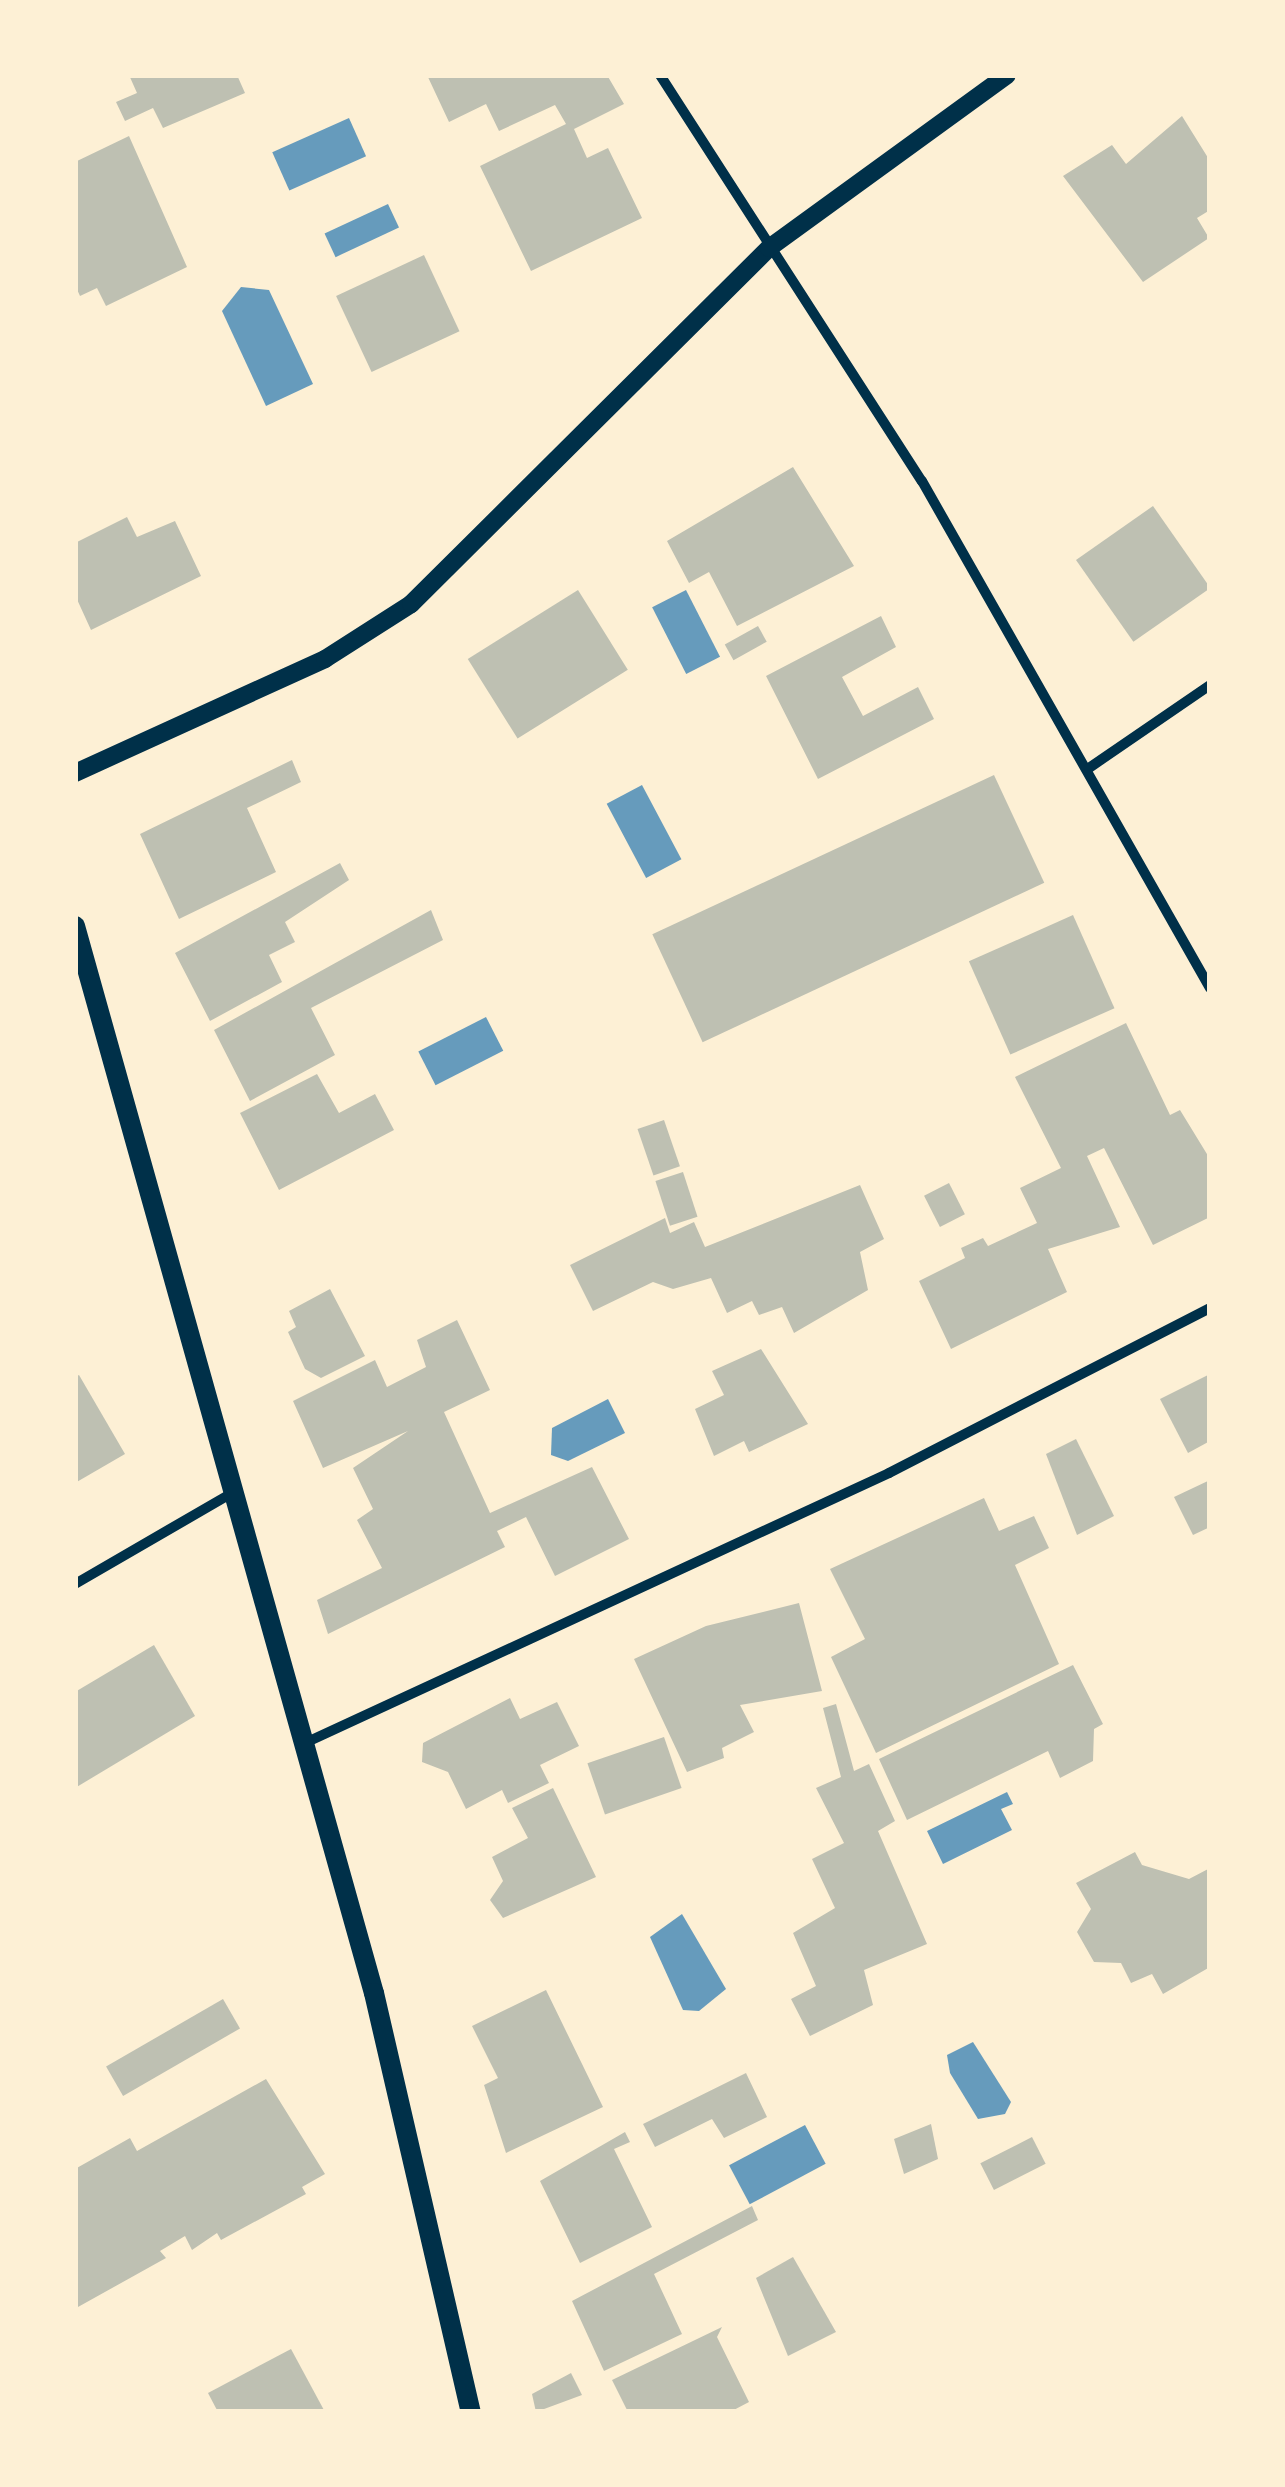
<!DOCTYPE html>
<style>
body{margin:0}
#map{position:relative;width:1285px;height:2487px;overflow:hidden;background:#fdf0d5;font-family:"Asap Condensed",sans-serif}
div>[style]{position:absolute}
.water>*{inset:0;background:#669bbc;transform-origin:0 0}
.building>*{inset:0;background:#bec0b2;transform-origin:0 0}
.minor>*{height:10px;margin:-5px;padding:0 5px;transform-origin:5px;border-radius:5px;background:#003049}
.tertiary>*{height:18px;margin:-9px;padding:0 9px;transform-origin:9px;border-radius:9px;background:#003049}
.secondary>*{height:20px;margin:-10px;padding:0 10px;transform-origin:10px;border-radius:10px;background:#003049}
span{translate:-50% -50%;white-space:nowrap;text-align:center;line-height:1.15;-webkit-text-stroke:8px #fdf0d5;paint-order:stroke}
.frame{position:absolute;inset:0;border:78px solid #fdf0d5;pointer-events:none}
</style>
<div id="map">
<div class="water">
<i style="left:349px;top:118px;width:42px;height:84px;rotate:66deg"></i>
<i style="left:388px;top:204px;width:26px;height:70px;rotate:65deg"></i>
<i style="clip-path:polygon(241px 287px,269px 290px,313px 384px,266px 406px,222px 311px)"></i>
<i style="left:686px;top:590px;width:75px;height:38px;rotate:63deg"></i>
<i style="left:642px;top:785px;width:84px;height:40px;rotate:62deg"></i>
<i style="left:486px;top:1017px;width:38px;height:76px;rotate:63deg"></i>
<i style="clip-path:polygon(608px 1399px,625px 1433px,568px 1461px,551px 1455px,552px 1428px)"></i>
<i style="clip-path:polygon(1007px 1792px,1013px 1804px,1001px 1809px,1012px 1830px,943px 1864px,927px 1831px)"></i>
<i style="clip-path:polygon(682px 1914px,726px 1989px,699px 2011px,683px 2010px,650px 1937px)"></i>
<i style="clip-path:polygon(973px 2042px,1011px 2102px,1005px 2114px,978px 2119px,950px 2073px,947px 2055px)"></i>
<i style="left:805px;top:2125px;width:44px;height:86px;rotate:62deg"></i>
</div>
<div class="building">
<i style="clip-path:polygon(129px 75px,237px 75px,245px 93px,163px 128px,153px 108px,125px 121px,116px 102px,137px 93px)"></i>
<i style="clip-path:polygon(427px 75px,607px 75px,624px 104px,574px 129px,587px 158px,608px 148px,642px 218px,531px 271px,480px 166px,566px 124px,555px 105px,499px 131px,486px 104px,449px 122px)"></i>
<i style="clip-path:polygon(1182px 116px,1210px 161px,1210px 210px,1197px 218px,1209px 238px,1143px 282px,1063px 176px,1112px 145px,1126px 164px)"></i>
<i style="clip-path:polygon(129px 136px,187px 267px,106px 306px,97px 288px,80px 296px,75px 285px,75px 162px)"></i>
<i style="left:424px;top:255px;width:84px;height:97px;rotate:65deg"></i>
<i style="clip-path:polygon(793px 467px,854px 566px,737px 626px,709px 572px,689px 583px,667px 541px)"></i>
<i style="left:1153px;top:506px;width:100px;height:94px;rotate:55deg"></i>
<i style="clip-path:polygon(127px 517px,137px 537px,175px 521px,201px 576px,91px 630px,75px 595px,75px 543px)"></i>
<i style="left:578px;top:590px;width:94px;height:130px;rotate:58deg"></i>
<i style="clip-path:polygon(881px 616px,896px 647px,842px 677px,863px 716px,918px 687px,934px 719px,818px 779px,766px 676px)"></i>
<i style="left:758px;top:626px;width:18px;height:38px;rotate:61deg"></i>
<i style="clip-path:polygon(292px 760px,301px 782px,247px 808px,276px 872px,179px 919px,140px 834px)"></i>
<i style="left:994px;top:775px;width:119px;height:377px;rotate:65deg"></i>
<i style="clip-path:polygon(340px 863px,349px 880px,285px 922px,295px 942px,269px 955px,282px 982px,210px 1021px,175px 953px)"></i>
<i style="clip-path:polygon(431px 910px,443px 940px,311px 1008px,335px 1055px,250px 1101px,214px 1030px)"></i>
<i style="left:1073px;top:915px;width:102px;height:114px;rotate:66deg"></i>
<i style="clip-path:polygon(1126px 1023px,1170px 1115px,1180px 1110px,1210px 1159px,1210px 1217px,1153px 1245px,1104px 1148px,1087px 1156px,1120px 1227px,1048px 1249px,1067px 1292px,951px 1349px,919px 1281px,965px 1258px,961px 1248px,983px 1238px,988px 1246px,1037px 1223px,1020px 1188px,1061px 1168px,1015px 1077px)"></i>
<i style="clip-path:polygon(317px 1074px,339px 1113px,375px 1094px,394px 1130px,279px 1190px,240px 1113px)"></i>
<i style="left:664px;top:1120px;width:49px;height:28px;rotate:71deg"></i>
<i style="left:683px;top:1172px;width:47px;height:29px;rotate:72deg"></i>
<i style="left:949px;top:1183px;width:35px;height:28px;rotate:63deg"></i>
<i style="clip-path:polygon(860px 1185px,884px 1239px,860px 1252px,868px 1290px,794px 1333px,782px 1307px,759px 1315px,752px 1301px,727px 1313px,711px 1278px,673px 1289px,653px 1282px,593px 1311px,570px 1265px,665px 1218px,670px 1233px,694px 1222px,705px 1247px)"></i>
<i style="clip-path:polygon(330px 1289px,365px 1356px,321px 1378px,305px 1369px,288px 1332px,296px 1327px,289px 1311px)"></i>
<i style="clip-path:polygon(457px 1320px,490px 1390px,444px 1412px,490px 1513px,592px 1467px,629px 1539px,555px 1576px,526px 1517px,497px 1531px,505px 1547px,328px 1634px,317px 1600px,382px 1568px,357px 1520px,373px 1509px,353px 1468px,408px 1431px,323px 1468px,293px 1401px,375px 1360px,387px 1387px,426px 1367px,417px 1340px)"></i>
<i style="clip-path:polygon(761px 1349px,808px 1424px,749px 1452px,744px 1441px,714px 1456px,695px 1409px,724px 1395px,712px 1371px)"></i>
<i style="clip-path:polygon(1210px 1374px,1210px 1441px,1188px 1453px,1160px 1399px)"></i>
<i style="clip-path:polygon(79px 1375px,125px 1454px,75px 1483px,75px 1377px)"></i>
<i style="clip-path:polygon(1076px 1439px,1114px 1516px,1077px 1535px,1046px 1454px)"></i>
<i style="clip-path:polygon(1210px 1480px,1210px 1527px,1193px 1535px,1174px 1497px)"></i>
<i style="clip-path:polygon(984px 1498px,999px 1531px,1034px 1516px,1049px 1548px,1015px 1565px,1059px 1664px,876px 1753px,831px 1657px,865px 1639px,830px 1569px)"></i>
<i style="clip-path:polygon(799px 1603px,822px 1691px,740px 1705px,754px 1732px,722px 1748px,724px 1758px,687px 1772px,634px 1659px,706px 1626px)"></i>
<i style="clip-path:polygon(154px 1645px,195px 1716px,75px 1788px,75px 1692px)"></i>
<i style="clip-path:polygon(1073px 1665px,1103px 1724px,1094px 1729px,1093px 1761px,1060px 1778px,1048px 1751px,907px 1820px,879px 1759px)"></i>
<i style="clip-path:polygon(510px 1698px,520px 1719px,557px 1702px,579px 1746px,540px 1765px,549px 1783px,508px 1803px,502px 1790px,466px 1809px,448px 1772px,422px 1762px,423px 1743px)"></i>
<i style="clip-path:polygon(836px 1704px,854px 1771px,869px 1764px,895px 1821px,878px 1831px,927px 1944px,864px 1970px,873px 2005px,810px 2036px,791px 1999px,816px 1986px,793px 1933px,835px 1908px,812px 1859px,844px 1843px,816px 1788px,841px 1777px,823px 1708px)"></i>
<i style="left:664px;top:1737px;width:54px;height:81px;rotate:71deg"></i>
<i style="clip-path:polygon(553px 1788px,596px 1877px,503px 1918px,490px 1900px,503px 1881px,492px 1857px,528px 1838px,512px 1808px)"></i>
<i style="clip-path:polygon(1135px 1852px,1142px 1865px,1189px 1879px,1210px 1868px,1210px 1967px,1163px 1994px,1152px 1974px,1131px 1983px,1121px 1963px,1094px 1962px,1077px 1932px,1091px 1909px,1076px 1883px)"></i>
<i style="clip-path:polygon(546px 1990px,603px 2107px,506px 2153px,484px 2085px,498px 2078px,472px 2026px)"></i>
<i style="left:223px;top:1999px;width:34px;height:135px;rotate:60deg"></i>
<i style="clip-path:polygon(746px 2073px,767px 2117px,724px 2138px,712px 2119px,655px 2147px,643px 2124px)"></i>
<i style="clip-path:polygon(266px 2079px,325px 2174px,302px 2187px,306px 2194px,221px 2240px,217px 2233px,192px 2250px,185px 2236px,160px 2251px,166px 2258px,78px 2307px,75px 2169px,130px 2138px,137px 2151px)"></i>
<i style="clip-path:polygon(931px 2124px,938px 2159px,904px 2174px,894px 2139px)"></i>
<i style="clip-path:polygon(625px 2132px,630px 2142px,614px 2149px,652px 2227px,580px 2263px,540px 2181px)"></i>
<i style="left:1032px;top:2137px;width:30px;height:58px;rotate:63deg"></i>
<i style="clip-path:polygon(752px 2206px,758px 2220px,654px 2274px,682px 2334px,604px 2371px,572px 2301px)"></i>
<i style="clip-path:polygon(793px 2257px,836px 2332px,788px 2356px,756px 2278px)"></i>
<i style="clip-path:polygon(722px 2327px,717px 2337px,749px 2402px,730px 2412px,628px 2412px,612px 2380px)"></i>
<i style="clip-path:polygon(291px 2349px,325px 2412px,218px 2412px,208px 2393px)"></i>
<i style="clip-path:polygon(571px 2373px,582px 2395px,536px 2412px,532px 2394px)"></i>
</div>
<div class="minor">
<i style="left:660px;top:75px;width:483px;rotate:57.2deg"></i>
<i style="left:922px;top:481px;width:583px;rotate:60.4deg"></i>
<i style="left:1089px;top:768px;width:147px;rotate:-34.4deg"></i>
<i style="left:75px;top:1584px;width:184px;rotate:-30.1deg"></i>
<i style="left:305px;top:1743px;width:643px;rotate:-24.81deg"></i>
<i style="left:889px;top:1473px;width:361px;rotate:-27.2deg"></i>
</div>
<div class="tertiary">
<i style="left:75px;top:773px;width:275px;rotate:-24.5deg"></i>
<i style="left:325px;top:659px;width:102px;rotate:-32.6deg"></i>
<i style="left:411px;top:604px;width:505px;rotate:-44.84deg"></i>
<i style="left:769px;top:248px;width:294px;rotate:-36deg"></i>
</div>
<div class="secondary">
<i style="left:75px;top:926px;width:1108px;rotate:74.35deg"></i>
<i style="left:374px;top:1993px;width:430px;rotate:77deg"></i>
</div>
<div class="frame"></div>
</div>
